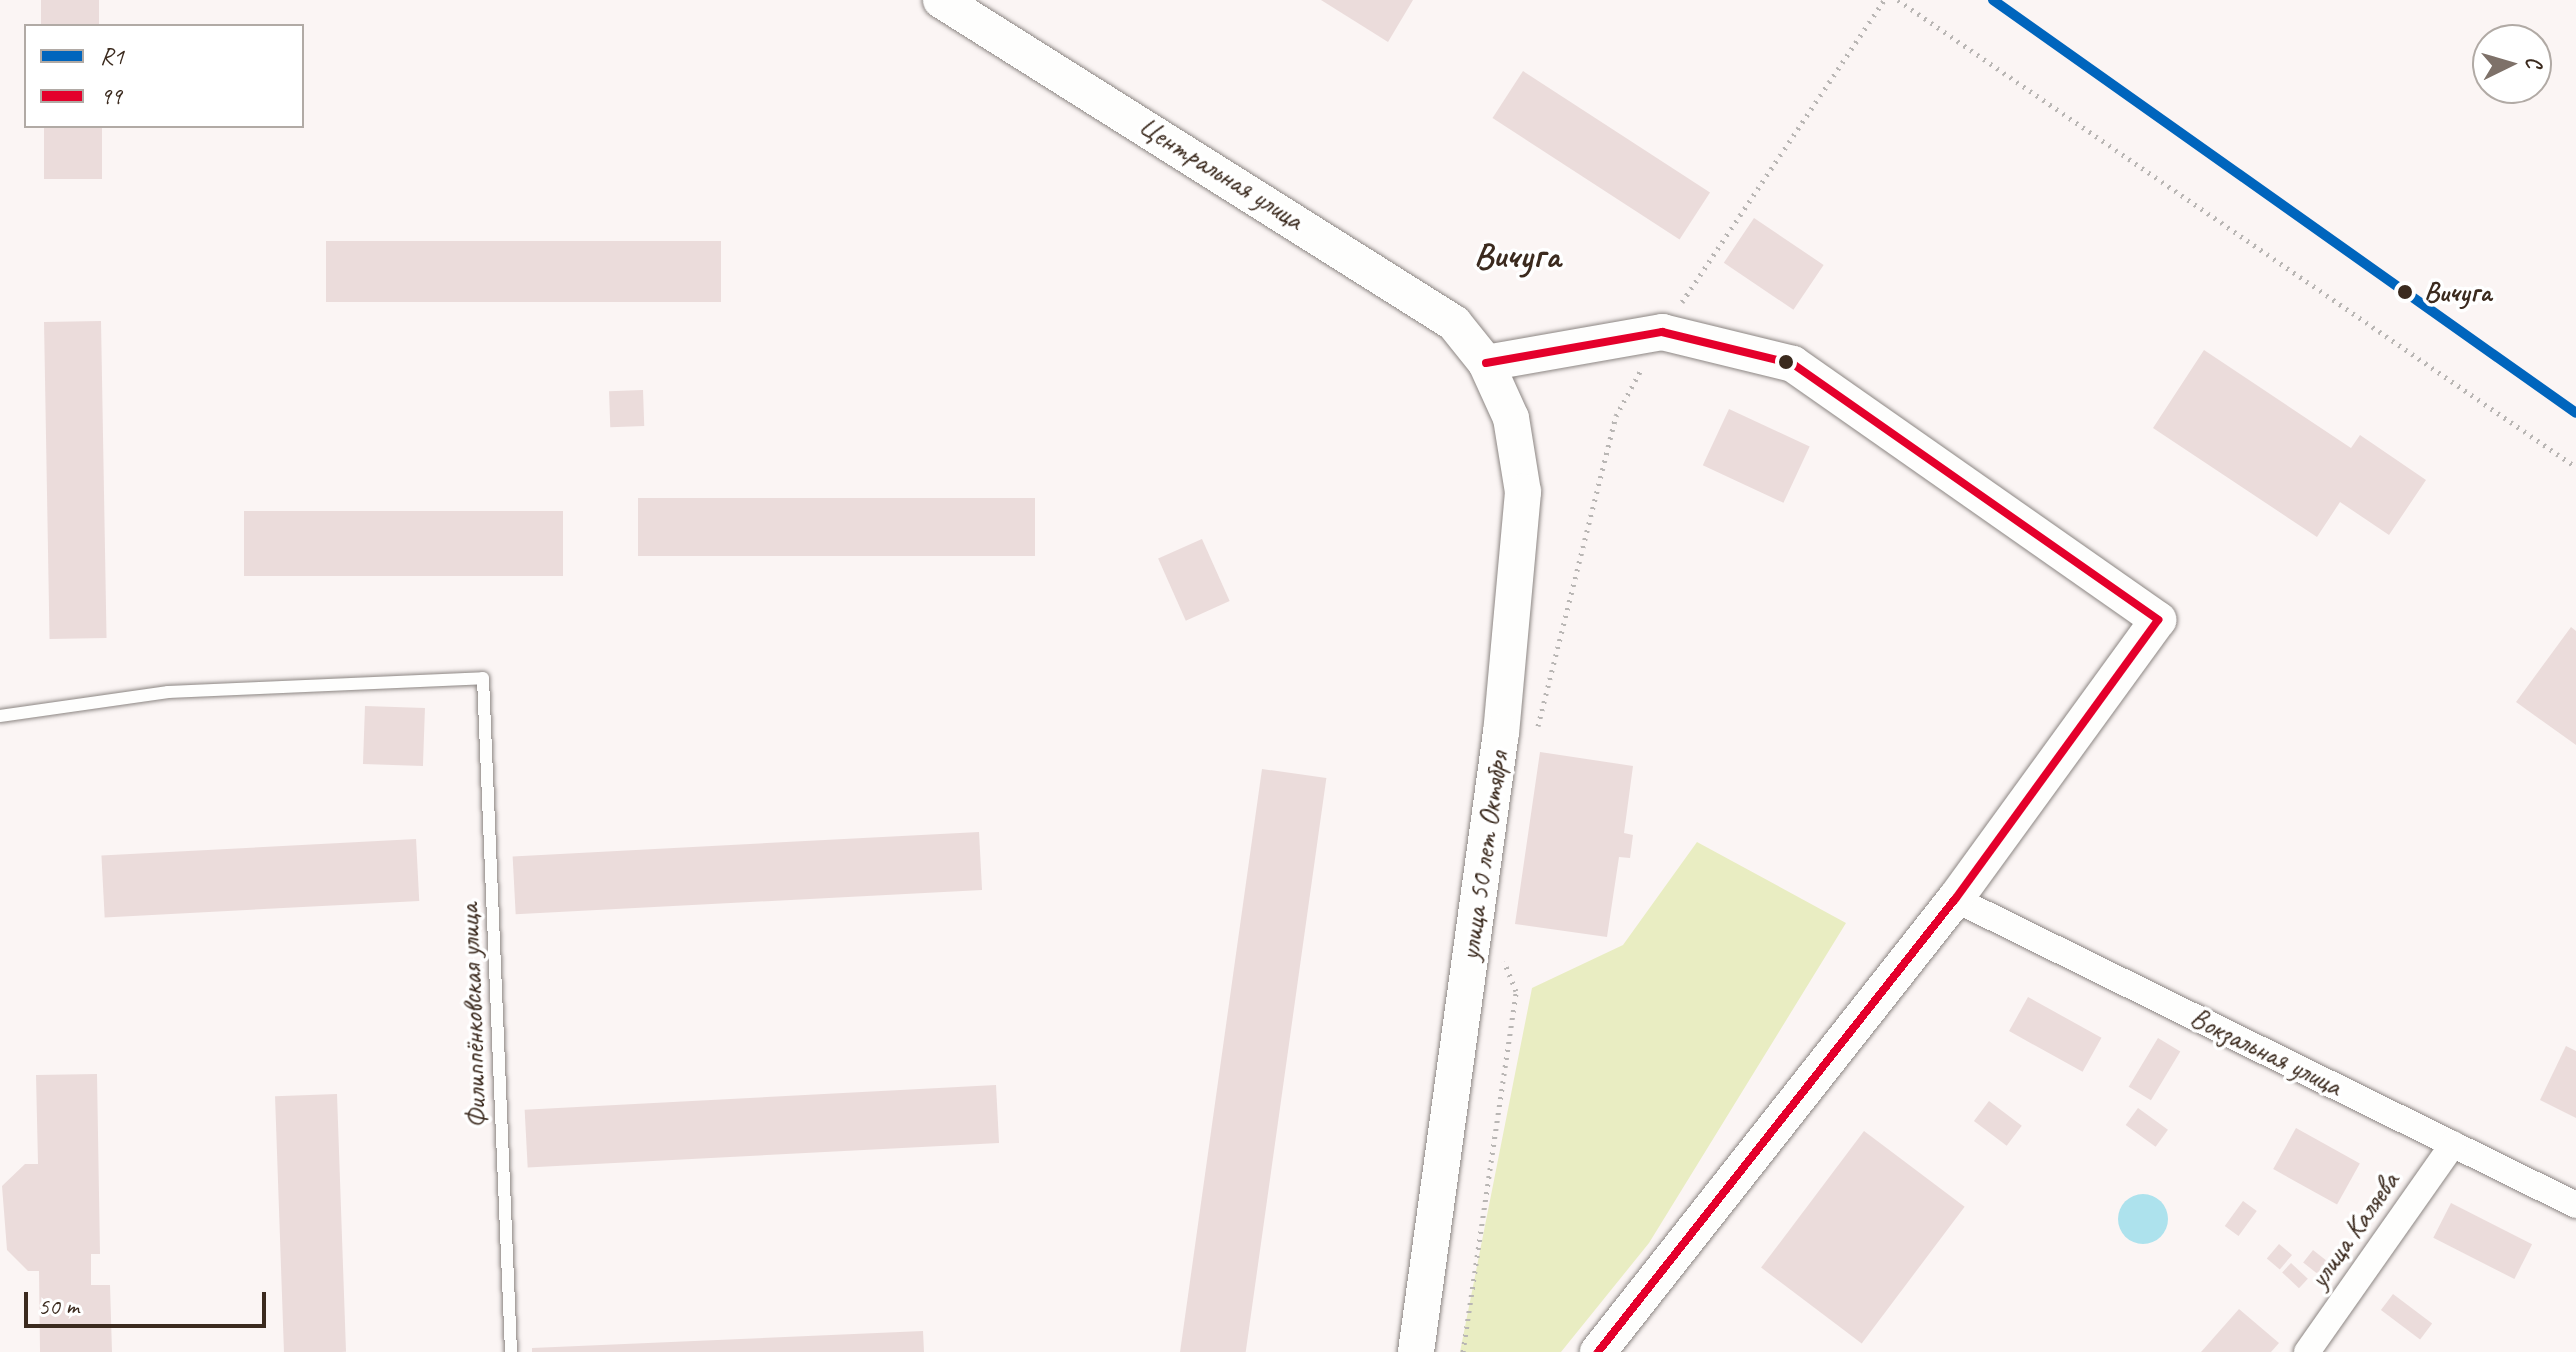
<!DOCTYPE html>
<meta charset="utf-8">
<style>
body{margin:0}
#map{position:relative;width:2576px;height:1352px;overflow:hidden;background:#fbf5f4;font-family:Caveat,sans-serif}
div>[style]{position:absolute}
.green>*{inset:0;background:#e9edc2}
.water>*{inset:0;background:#ade2ed}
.round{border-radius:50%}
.building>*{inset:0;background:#ebdcdb;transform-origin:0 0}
.path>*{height:5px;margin-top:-2.5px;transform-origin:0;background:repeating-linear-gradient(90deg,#b9b6b4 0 2px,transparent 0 8px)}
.roads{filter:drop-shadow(0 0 2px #8c8683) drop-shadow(0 0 2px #8c8683)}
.lane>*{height:12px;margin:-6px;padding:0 6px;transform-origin:6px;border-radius:6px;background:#fefefd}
.street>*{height:26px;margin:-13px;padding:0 13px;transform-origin:13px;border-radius:13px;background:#fefefd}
.secondary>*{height:36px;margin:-18px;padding:0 18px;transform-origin:18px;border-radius:18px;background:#fefefd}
.bus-1>*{height:8px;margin:-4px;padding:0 4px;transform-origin:4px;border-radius:4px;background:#e4002b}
.rail-1>*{height:10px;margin:-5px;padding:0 5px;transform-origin:5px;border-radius:5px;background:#0065bd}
.dots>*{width:22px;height:22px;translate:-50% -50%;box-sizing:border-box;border:4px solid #fff;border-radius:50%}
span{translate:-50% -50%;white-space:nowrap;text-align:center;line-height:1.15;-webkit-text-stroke:7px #fff;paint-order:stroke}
.street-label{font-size:28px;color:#3b2a1e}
.stop-label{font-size:28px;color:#3b2a1e;font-weight:700}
.left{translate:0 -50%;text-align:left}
.district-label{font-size:36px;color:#3b2a1e;font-weight:700}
.legend{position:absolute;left:24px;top:24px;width:280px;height:104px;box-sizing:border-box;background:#fff;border:2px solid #b1aaa5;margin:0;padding:10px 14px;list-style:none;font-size:24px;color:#3b2a1e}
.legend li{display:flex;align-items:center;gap:16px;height:40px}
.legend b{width:40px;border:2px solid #b1aaa5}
.north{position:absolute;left:2472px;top:24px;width:80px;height:80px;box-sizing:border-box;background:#fff;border:2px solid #b1aaa5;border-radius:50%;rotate:85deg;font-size:22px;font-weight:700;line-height:32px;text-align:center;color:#3b2a1e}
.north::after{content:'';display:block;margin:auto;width:28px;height:36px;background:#7e7169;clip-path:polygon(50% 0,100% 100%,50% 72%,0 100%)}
.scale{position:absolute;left:24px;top:1292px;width:242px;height:36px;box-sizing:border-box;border:4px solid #3b2a1e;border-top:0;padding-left:10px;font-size:24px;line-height:28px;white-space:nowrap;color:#3b2a1e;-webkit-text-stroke:6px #fff;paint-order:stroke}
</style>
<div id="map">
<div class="green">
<i style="clip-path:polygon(1697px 842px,1846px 923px,1649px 1243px,1561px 1352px,1460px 1352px,1532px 988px,1623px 945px)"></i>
</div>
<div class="water">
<i class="round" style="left:2118px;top:1194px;width:50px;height:50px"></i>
</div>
<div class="building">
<i style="left:41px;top:0;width:58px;height:26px"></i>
<i style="clip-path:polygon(1321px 0,1413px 0,1388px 42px)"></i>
<i style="left:1523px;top:71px;width:223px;height:56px;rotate:33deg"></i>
<i style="left:44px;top:126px;width:58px;height:53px"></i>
<i style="left:1754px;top:218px;width:84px;height:54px;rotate:34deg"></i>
<i style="left:721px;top:241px;width:61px;height:395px;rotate:90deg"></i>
<i style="left:101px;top:321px;width:317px;height:57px;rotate:89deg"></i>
<i style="clip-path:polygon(2204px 350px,2351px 448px,2360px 435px,2426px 480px,2389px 535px,2340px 502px,2317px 537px,2153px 428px)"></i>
<i style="left:643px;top:390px;width:36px;height:34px;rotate:88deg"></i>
<i style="left:1729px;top:409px;width:89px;height:62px;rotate:25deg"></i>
<i style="left:1035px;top:498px;width:58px;height:397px;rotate:90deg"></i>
<i style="left:244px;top:511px;width:319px;height:65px"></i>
<i style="left:1202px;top:539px;width:68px;height:48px;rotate:66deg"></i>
<i style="clip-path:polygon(2571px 627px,2576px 631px,2576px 745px,2516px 702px)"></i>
<i style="left:365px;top:706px;width:60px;height:58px;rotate:2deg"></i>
<i style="clip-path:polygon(1540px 752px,1633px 766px,1624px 833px,1633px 835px,1630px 858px,1619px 857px,1607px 937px,1515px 924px)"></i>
<i style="left:1262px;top:769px;width:65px;height:589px;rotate:8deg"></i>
<i style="left:979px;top:832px;width:58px;height:467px;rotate:87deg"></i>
<i style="left:416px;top:839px;width:62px;height:315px;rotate:87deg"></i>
<i style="left:2028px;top:997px;width:84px;height:39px;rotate:29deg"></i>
<i style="left:2158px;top:1038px;width:26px;height:57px;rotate:31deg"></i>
<i style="clip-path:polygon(2566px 1046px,2576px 1051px,2576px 1118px,2540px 1100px)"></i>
<i style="clip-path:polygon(97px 1074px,100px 1254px,91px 1254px,91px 1285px,110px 1285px,112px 1352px,40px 1352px,39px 1271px,28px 1271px,7px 1250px,2px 1186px,25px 1164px,38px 1164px,36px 1075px)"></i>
<i style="left:996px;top:1085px;width:58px;height:472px;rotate:87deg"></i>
<i style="left:337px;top:1094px;width:258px;height:62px;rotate:88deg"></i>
<i style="left:1989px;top:1101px;width:41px;height:25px;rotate:37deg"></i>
<i style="left:2138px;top:1108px;width:37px;height:21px;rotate:36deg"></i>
<i style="left:2296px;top:1128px;width:73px;height:47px;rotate:29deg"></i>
<i style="left:1864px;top:1131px;width:126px;height:171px;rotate:37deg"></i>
<i style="left:2243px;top:1201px;width:17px;height:31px;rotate:36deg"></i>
<i style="left:2451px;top:1203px;width:91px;height:39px;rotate:27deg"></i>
<i style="left:2279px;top:1244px;width:17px;height:19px;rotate:40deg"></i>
<i style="left:2313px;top:1250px;width:23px;height:16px;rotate:38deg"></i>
<i style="left:2291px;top:1263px;width:23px;height:13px;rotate:43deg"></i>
<i style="left:2393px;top:1294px;width:49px;height:20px;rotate:37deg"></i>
<i style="clip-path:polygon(2239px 1309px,2279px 1343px,2271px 1352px,2201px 1352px)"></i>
<i style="clip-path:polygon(923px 1331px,924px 1352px,532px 1352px,532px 1348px)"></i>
</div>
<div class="path">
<i style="left:1898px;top:0;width:823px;rotate:34.56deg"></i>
<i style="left:1682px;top:302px;width:363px;rotate:-56.2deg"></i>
<i style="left:1538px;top:726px;width:320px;rotate:-75.9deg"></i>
<i style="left:1616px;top:416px;width:55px;rotate:-61.6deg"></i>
<i style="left:1463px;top:1352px;width:365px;rotate:-81.6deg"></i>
<i style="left:1516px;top:991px;width:32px;rotate:-112deg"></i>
</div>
<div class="roads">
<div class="lane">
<i style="left:0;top:716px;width:170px;rotate:-8.1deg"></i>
<i style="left:168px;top:692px;width:315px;rotate:-2.5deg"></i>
<i style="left:483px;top:678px;width:675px;rotate:87.62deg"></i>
</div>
<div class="street">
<i style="left:1955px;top:899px;width:692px;rotate:26.23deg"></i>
<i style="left:2307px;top:1352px;width:254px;rotate:-54.9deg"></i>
</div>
<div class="secondary">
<i style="left:941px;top:0;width:606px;rotate:32.2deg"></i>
<i style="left:1454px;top:323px;width:51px;rotate:51.3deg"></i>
<i style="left:1486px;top:363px;width:60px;rotate:65.6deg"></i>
<i style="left:1511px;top:418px;width:75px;rotate:80.8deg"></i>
<i style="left:1523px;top:492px;width:241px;rotate:95.2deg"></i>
<i style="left:1501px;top:732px;width:626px;rotate:97.81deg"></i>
<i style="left:1486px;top:363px;width:179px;rotate:-10deg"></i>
<i style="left:1662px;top:332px;width:135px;rotate:13.7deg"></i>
<i style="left:1793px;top:364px;width:446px;rotate:35deg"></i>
<i style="left:2158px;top:620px;width:345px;rotate:126deg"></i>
<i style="left:1955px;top:899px;width:577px;rotate:128.24deg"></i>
</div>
</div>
<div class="bus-1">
<i style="left:1486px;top:363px;width:179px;rotate:-10deg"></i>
<i style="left:1662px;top:332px;width:135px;rotate:13.7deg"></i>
<i style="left:1793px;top:364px;width:446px;rotate:35deg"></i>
<i style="left:2158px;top:620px;width:345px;rotate:126deg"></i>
<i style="left:1955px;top:899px;width:577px;rotate:128.24deg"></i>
</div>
<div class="rail-1">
<i style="left:1993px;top:0;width:714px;rotate:35.31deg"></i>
</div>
<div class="dots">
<i style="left:2405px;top:292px;background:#3b2a1e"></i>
<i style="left:1786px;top:362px;background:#3b2a1e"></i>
</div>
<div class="street-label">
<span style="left:1221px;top:173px;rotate:32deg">Центральная улица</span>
<span style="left:1484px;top:856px;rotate:-82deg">улица 50 лет Октября</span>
<span style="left:473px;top:1016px;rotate:-92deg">Филиппёнковская улица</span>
<span style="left:2266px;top:1052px;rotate:26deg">Вокзальная улица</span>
<span style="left:2354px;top:1230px;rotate:-55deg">улица Каляева</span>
</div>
<div class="stop-label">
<span class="left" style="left:2424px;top:292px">Вичуга</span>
</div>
<div class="district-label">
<span style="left:1517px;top:256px">Вичуга</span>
</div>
<ul class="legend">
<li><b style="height:10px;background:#0065bd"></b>R1</li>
<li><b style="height:10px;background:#e4002b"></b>99</li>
</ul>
<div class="north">С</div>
<div class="scale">50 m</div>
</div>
